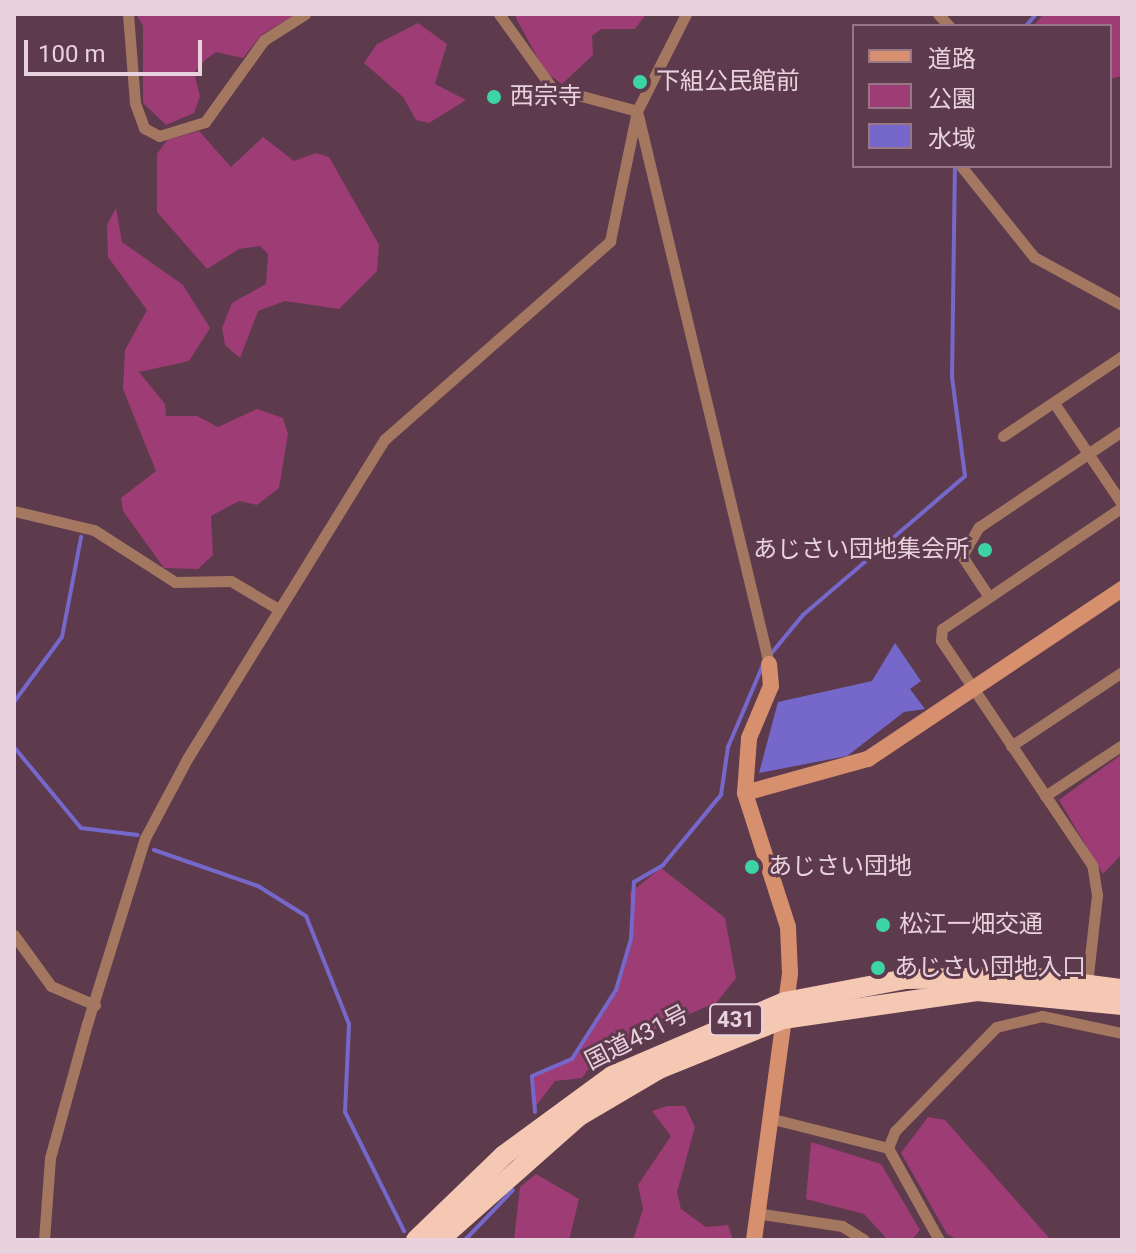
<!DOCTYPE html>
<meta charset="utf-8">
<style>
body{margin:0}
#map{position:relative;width:1136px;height:1254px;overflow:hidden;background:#5e3a4d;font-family:Roboto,"Noto Sans JP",sans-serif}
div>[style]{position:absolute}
.green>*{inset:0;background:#9e3c76}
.water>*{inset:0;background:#7568ca}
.stream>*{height:4px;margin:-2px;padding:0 2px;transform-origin:2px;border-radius:2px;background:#7568ca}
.street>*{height:11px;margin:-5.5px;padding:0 5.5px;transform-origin:5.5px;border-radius:5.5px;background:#a47761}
.secondary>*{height:16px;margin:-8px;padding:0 8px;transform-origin:8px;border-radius:8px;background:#d7906d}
.highway>*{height:20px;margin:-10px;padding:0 10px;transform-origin:10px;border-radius:10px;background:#f5c8b3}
.dots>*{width:22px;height:22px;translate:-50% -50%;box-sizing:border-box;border:4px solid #5e3a4d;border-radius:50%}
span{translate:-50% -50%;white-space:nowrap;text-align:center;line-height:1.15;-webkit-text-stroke:6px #5e3a4d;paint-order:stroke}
.shield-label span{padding:2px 6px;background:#5e3a4d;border:2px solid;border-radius:6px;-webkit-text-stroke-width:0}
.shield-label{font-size:22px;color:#e8d2dd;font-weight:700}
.poi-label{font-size:24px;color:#e8d2dd}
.left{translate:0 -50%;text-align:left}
.right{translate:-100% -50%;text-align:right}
.street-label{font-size:24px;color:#e8d2dd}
.frame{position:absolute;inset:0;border:16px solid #e8d2dd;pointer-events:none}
.legend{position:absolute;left:852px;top:24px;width:260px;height:144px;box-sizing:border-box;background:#5e3a4d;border:2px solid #957787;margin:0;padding:10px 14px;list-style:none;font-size:24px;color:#e8d2dd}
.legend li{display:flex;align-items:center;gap:16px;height:40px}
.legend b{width:40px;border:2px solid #957787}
.scale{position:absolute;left:24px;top:40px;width:178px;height:36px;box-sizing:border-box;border:4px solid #e8d2dd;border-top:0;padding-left:10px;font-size:24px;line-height:28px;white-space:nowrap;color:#e8d2dd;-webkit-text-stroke:6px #5e3a4d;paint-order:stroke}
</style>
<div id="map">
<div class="green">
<i style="clip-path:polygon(136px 14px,296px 14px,261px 35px,243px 58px,216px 52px,205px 60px,194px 73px,200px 96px,194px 113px,166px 125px,143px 103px,143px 26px)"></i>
<i style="clip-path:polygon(514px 14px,646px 14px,635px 29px,601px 29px,592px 36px,593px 55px,562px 84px,545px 72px)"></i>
<i style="clip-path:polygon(1044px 14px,1122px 14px,1122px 76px,1110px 79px,1110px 26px,1033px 26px)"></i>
<i style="clip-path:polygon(418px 23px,447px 44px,435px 84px,466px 100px,429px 123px,416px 120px,403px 97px,364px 63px,377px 44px)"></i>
<i style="clip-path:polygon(199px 131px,231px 167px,263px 137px,294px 161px,316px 153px,329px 157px,379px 245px,377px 271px,339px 309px,285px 301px,258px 311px,240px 358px,225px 345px,222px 328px,232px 303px,266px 284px,268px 254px,260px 246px,239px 249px,207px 269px,157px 212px,157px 154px,167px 140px)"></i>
<i style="clip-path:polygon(116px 208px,122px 242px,183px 285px,210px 328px,189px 361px,139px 372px,165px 404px,166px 416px,197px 416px,218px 427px,257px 409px,283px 418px,288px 434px,279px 488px,257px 505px,239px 501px,211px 516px,213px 555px,198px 569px,164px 568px,123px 511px,121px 498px,156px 471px,123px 389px,125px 350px,147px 310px,108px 257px,107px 225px)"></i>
<i style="clip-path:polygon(1122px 754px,1122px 854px,1103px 874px,1059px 800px)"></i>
<i style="clip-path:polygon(661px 868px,725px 918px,736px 978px,717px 1002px,600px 1053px,582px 1078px,555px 1081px,536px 1106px,532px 1077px,574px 1059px,618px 989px,633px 938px,630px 893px)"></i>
<i style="clip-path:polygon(667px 1106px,685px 1106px,695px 1127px,677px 1192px,681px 1209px,706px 1227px,728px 1225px,733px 1240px,633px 1240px,643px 1209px,638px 1185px,671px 1136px,652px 1111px)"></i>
<i style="clip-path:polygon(928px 1117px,945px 1120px,1051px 1240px,958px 1240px,947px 1234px,901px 1153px)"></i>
<i style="clip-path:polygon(811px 1142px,881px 1164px,920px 1230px,912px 1240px,888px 1240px,864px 1214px,806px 1199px)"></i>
<i style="clip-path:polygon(536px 1174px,579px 1199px,569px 1240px,514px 1240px,520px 1187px)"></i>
</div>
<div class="water">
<i style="clip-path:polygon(895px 643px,921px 681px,910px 689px,925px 709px,904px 712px,847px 756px,759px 773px,778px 702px,872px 681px)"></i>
</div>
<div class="stream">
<i style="left:1026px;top:26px;width:16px;rotate:-50deg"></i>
<i style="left:770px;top:655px;width:52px;rotate:-50.5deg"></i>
<i style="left:803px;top:615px;width:213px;rotate:-40.6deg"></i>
<i style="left:965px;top:476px;width:100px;rotate:-97.5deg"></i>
<i style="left:952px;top:377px;width:211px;rotate:-89.2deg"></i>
<i style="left:14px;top:702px;width:81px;rotate:-53.6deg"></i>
<i style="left:62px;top:637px;width:102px;rotate:-79.2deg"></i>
<i style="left:14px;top:747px;width:105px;rotate:50.4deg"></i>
<i style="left:81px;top:828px;width:57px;rotate:7deg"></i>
<i style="left:154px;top:850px;width:110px;rotate:19.1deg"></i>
<i style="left:258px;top:886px;width:57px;rotate:32deg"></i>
<i style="left:306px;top:916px;width:116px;rotate:68.3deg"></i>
<i style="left:349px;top:1024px;width:88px;rotate:92.6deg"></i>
<i style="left:345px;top:1112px;width:133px;rotate:63.6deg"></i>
<i style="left:535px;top:1112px;width:36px;rotate:-95deg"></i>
<i style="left:532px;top:1076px;width:43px;rotate:-23deg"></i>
<i style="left:572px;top:1059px;width:82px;rotate:-57.5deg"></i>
<i style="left:616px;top:990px;width:53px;rotate:-73.6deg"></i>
<i style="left:631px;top:939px;width:57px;rotate:-87deg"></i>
<i style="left:634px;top:882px;width:34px;rotate:-30deg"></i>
<i style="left:663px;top:865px;width:91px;rotate:-50.4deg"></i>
<i style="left:721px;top:795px;width:49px;rotate:-81.7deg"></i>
<i style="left:728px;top:747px;width:89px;rotate:-66.9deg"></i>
<i style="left:465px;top:1240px;width:69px;rotate:-46.2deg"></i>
</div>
<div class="street">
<i style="left:128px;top:14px;width:89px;rotate:85.5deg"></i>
<i style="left:135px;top:103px;width:27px;rotate:70deg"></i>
<i style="left:144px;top:128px;width:17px;rotate:28deg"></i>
<i style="left:159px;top:136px;width:48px;rotate:-16.9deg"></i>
<i style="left:205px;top:122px;width:101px;rotate:-54.3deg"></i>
<i style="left:264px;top:40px;width:49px;rotate:-32.4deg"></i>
<i style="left:499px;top:14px;width:91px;rotate:54.4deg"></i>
<i style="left:552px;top:88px;width:88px;rotate:15.1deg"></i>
<i style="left:938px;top:14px;width:16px;rotate:47deg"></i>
<i style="left:638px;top:115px;width:564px;rotate:76.58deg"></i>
<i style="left:961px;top:166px;width:117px;rotate:51.3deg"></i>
<i style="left:1034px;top:257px;width:100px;rotate:28.6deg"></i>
<i style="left:1054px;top:403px;width:122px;rotate:56deg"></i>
<i style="left:1003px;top:436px;width:143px;rotate:-33.9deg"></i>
<i style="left:14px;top:511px;width:82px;rotate:13.4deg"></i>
<i style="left:94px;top:530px;width:96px;rotate:32.7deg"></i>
<i style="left:175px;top:582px;width:56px;rotate:-1deg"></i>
<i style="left:231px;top:581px;width:51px;rotate:30.6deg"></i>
<i style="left:989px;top:597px;width:49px;rotate:-123.4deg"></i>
<i style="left:962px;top:556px;width:34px;rotate:-60deg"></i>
<i style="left:979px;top:527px;width:172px;rotate:-33.9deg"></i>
<i style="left:1011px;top:746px;width:133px;rotate:-33.7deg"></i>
<i style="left:1045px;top:796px;width:92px;rotate:-33.5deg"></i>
<i style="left:14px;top:935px;width:63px;rotate:54deg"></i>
<i style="left:51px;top:986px;width:48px;rotate:23.4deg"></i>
<i style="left:1087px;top:984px;width:90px;rotate:-83.6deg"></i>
<i style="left:1097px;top:895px;width:30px;rotate:-99deg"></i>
<i style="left:1092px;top:865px;width:271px;rotate:-123.9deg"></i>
<i style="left:941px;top:640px;width:11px;rotate:-85deg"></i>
<i style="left:942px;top:629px;width:217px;rotate:-34.1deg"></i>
<i style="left:769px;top:1118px;width:123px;rotate:14.1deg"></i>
<i style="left:888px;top:1148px;width:105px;rotate:61deg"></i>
<i style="left:888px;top:1148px;width:18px;rotate:-68deg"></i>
<i style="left:895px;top:1131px;width:145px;rotate:-45.8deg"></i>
<i style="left:996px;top:1027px;width:47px;rotate:-13.4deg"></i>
<i style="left:1042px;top:1016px;width:82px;rotate:12deg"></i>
<i style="left:756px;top:1213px;width:87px;rotate:8.6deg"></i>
<i style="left:842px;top:1226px;width:26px;rotate:32deg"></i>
<i style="left:44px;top:1240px;width:82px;rotate:-85.8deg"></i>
<i style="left:50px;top:1158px;width:139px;rotate:-74.6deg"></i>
<i style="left:87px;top:1024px;width:195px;rotate:-72.7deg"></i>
<i style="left:145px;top:838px;width:89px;rotate:-62deg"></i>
<i style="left:187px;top:759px;width:376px;rotate:-58.3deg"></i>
<i style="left:385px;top:439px;width:300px;rotate:-41.3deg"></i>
<i style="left:610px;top:241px;width:133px;rotate:-78.3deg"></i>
<i style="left:637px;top:111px;width:109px;rotate:-63.2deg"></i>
</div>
<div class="secondary">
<i style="left:745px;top:793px;width:128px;rotate:-15.5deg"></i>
<i style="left:868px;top:759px;width:306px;rotate:-33.8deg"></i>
<i style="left:754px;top:1240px;width:269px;rotate:-82.3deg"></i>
<i style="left:790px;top:973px;width:46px;rotate:-92.5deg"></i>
<i style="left:788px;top:927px;width:141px;rotate:-107.8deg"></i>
<i style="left:745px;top:793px;width:55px;rotate:-85.8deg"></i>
<i style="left:749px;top:738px;width:56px;rotate:-67.1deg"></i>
<i style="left:771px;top:686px;width:22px;rotate:-95deg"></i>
</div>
<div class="highway">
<i style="left:416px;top:1240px;width:122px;rotate:-44deg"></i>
<i style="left:504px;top:1155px;width:134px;rotate:-36.2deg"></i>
<i style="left:612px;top:1076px;width:188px;rotate:-23.2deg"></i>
<i style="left:785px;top:1002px;width:123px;rotate:-10.8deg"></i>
<i style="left:906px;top:979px;width:122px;rotate:-0.9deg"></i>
<i style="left:1028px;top:977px;width:95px;rotate:7.3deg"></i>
<i style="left:439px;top:1240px;width:187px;rotate:-41.5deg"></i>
<i style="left:579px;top:1116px;width:93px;rotate:-30.4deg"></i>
<i style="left:659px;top:1069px;width:134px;rotate:-22deg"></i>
<i style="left:783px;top:1019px;width:196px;rotate:-8.2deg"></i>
<i style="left:977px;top:991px;width:146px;rotate:5.5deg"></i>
</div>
<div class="dots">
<i style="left:640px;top:82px;background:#3dd4a3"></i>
<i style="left:494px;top:97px;background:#3dd4a3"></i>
<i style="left:985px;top:550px;background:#3dd4a3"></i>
<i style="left:752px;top:867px;background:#3dd4a3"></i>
<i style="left:883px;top:925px;background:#3dd4a3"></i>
<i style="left:878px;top:968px;background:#3dd4a3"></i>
</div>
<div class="shield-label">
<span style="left:736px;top:1020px">431</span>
</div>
<div class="poi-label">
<span class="left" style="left:656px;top:82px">下組公民館前</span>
<span class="left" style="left:510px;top:97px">西宗寺</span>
<span class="right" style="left:969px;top:550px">あじさい団地集会所</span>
<span class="left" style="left:768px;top:867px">あじさい団地</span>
<span class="left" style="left:899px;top:925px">松江一畑交通</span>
<span class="left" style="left:894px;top:968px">あじさい団地入口</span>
</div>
<div class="street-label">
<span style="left:637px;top:1038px;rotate:-27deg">国道431号</span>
</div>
<div class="frame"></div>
<ul class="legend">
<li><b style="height:10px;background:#d7906d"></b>道路</li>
<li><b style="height:22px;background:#9e3c76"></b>公園</li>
<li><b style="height:22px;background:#7568ca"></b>水域</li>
</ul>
<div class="scale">100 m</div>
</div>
